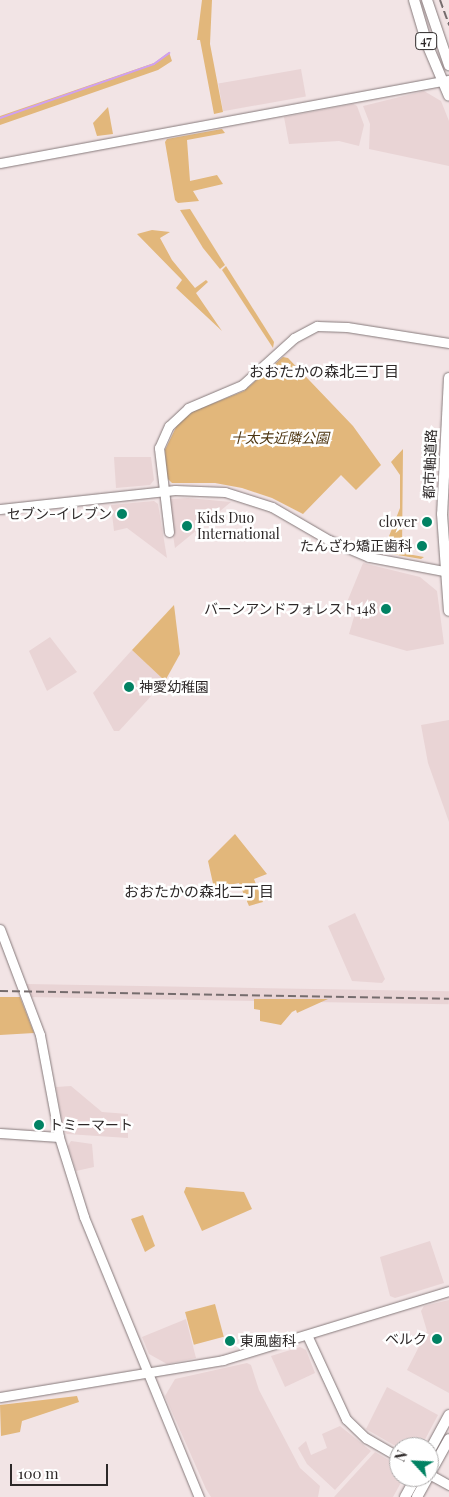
<!DOCTYPE html>
<meta charset="utf-8">
<style>
body{margin:0}
#map{position:relative;width:449px;height:1497px;overflow:hidden;background:#f2e4e5;font-family:"Playfair Display","Noto Sans JP",serif}
div>[style]{position:absolute}
.built>*{inset:0;background:#e9d4d5;transform-origin:0 0}
.green>*{inset:0;background:#e2b77b;transform-origin:0 0}
.stream>*{height:2px;margin:-1px;padding:0 1px;transform-origin:1px;border-radius:1px;background:#cfa0f1}
.roads{filter:drop-shadow(0 0 1px #867a7b) drop-shadow(0 0 1px #867a7b)}
.secondary>*{height:9px;margin:-4.5px;padding:0 4.5px;transform-origin:4.5px;border-radius:4.5px;background:#fff}
.primary>*{height:10px;margin:-5px;padding:0 5px;transform-origin:5px;border-radius:5px;background:#fff}
.rail>*{height:2px;margin-top:-1px;transform-origin:0;background:repeating-linear-gradient(90deg,#756c6d 0 8px,transparent 0 12px)}
.dots>*{width:14px;height:14px;translate:-50% -50%;box-sizing:border-box;border:2px solid #fff;border-radius:50%}
span{translate:-50% -50%;white-space:nowrap;text-align:center;line-height:1.15;-webkit-text-stroke:5px #fff;paint-order:stroke}
.shield-label span{padding:1px 4px;background:#fff;border:1px solid;border-radius:4px;-webkit-text-stroke-width:0}
.shield-label{font-size:12px;color:#2d2828;font-weight:700}
.park-label{font-size:14px;color:#4d3510;font-style:italic}
.street-label{font-size:14px;color:#2d2828}
.poi-label{font-size:14px;color:#2d2828}
.right{translate:-100% -50%;text-align:right}
.left{translate:0 -50%;text-align:left}
.neighbourhood-label{font-size:15px;color:#2d2828}
.north{position:absolute;left:389px;top:1437px;width:50px;height:50px;box-sizing:border-box;background:#fff;border:1px solid #aba9a9;border-radius:50%;rotate:295deg;font-size:14px;font-weight:700;line-height:20px;text-align:center;color:#2d2828}
.north::after{content:'';display:block;margin:auto;width:18px;height:22px;background:#018263;clip-path:polygon(50% 0,100% 100%,50% 72%,0 100%)}
.scale{position:absolute;left:10px;top:1464px;width:98px;height:22px;box-sizing:border-box;border:2px solid #2d2828;border-top:0;padding-left:6px;font-size:15px;line-height:18px;white-space:nowrap;color:#2d2828;-webkit-text-stroke:4px #fff;paint-order:stroke}
</style>
<div id="map">
<div class="built">
<i style="left:301px;top:69px;width:28px;height:84px;rotate:80deg"></i>
<i style="clip-path:polygon(424px 91px,441px 101px,449px 121px,449px 166px,369px 149px,370px 124px,363px 106px)"></i>
<i style="clip-path:polygon(353px 104px,357px 106px,364px 125px,359px 146px,339px 141px,289px 144px,284px 117px)"></i>
<i style="clip-path:polygon(114px 457px,151px 457px,154px 480px,150px 485px,116px 488px)"></i>
<i style="clip-path:polygon(188px 498px,231px 502px,175px 548px,168px 503px,170px 499px)"></i>
<i style="clip-path:polygon(154px 501px,158px 504px,167px 558px,127px 528px,114px 531px,111px 505px)"></i>
<i style="clip-path:polygon(363px 563px,420px 577px,437px 591px,444px 644px,407px 651px,349px 634px,356px 610px,345px 607px)"></i>
<i style="clip-path:polygon(50px 637px,77px 672px,47px 691px,29px 651px)"></i>
<i style="clip-path:polygon(132px 650px,165px 681px,119px 731px,114px 731px,93px 693px)"></i>
<i style="clip-path:polygon(449px 720px,449px 822px,428px 763px,421px 725px)"></i>
<i style="clip-path:polygon(355px 913px,385px 979px,382px 983px,352px 981px,328px 926px)"></i>
<i style="left:27px;top:984px;width:422px;height:13px;rotate:1deg"></i>
<i style="clip-path:polygon(71px 1086px,102px 1112px,128px 1114px,128px 1138px,67px 1134px,64px 1131px,56px 1087px)"></i>
<i style="clip-path:polygon(71px 1141px,92px 1144px,94px 1167px,76px 1171px,68px 1146px)"></i>
<i style="clip-path:polygon(430px 1241px,444px 1283px,395px 1298px,390px 1296px,380px 1257px)"></i>
<i style="clip-path:polygon(449px 1300px,449px 1393px,407px 1370px,427px 1331px,421px 1311px,424px 1306px)"></i>
<i style="clip-path:polygon(186px 1319px,196px 1358px,167px 1364px,149px 1354px,142px 1337px)"></i>
<i style="clip-path:polygon(300px 1347px,306px 1350px,315px 1373px,285px 1387px,271px 1356px)"></i>
<i style="clip-path:polygon(247px 1363px,251px 1365px,259px 1390px,300px 1468px,320px 1486px,318px 1497px,211px 1497px,206px 1489px,165px 1396px,175px 1379px)"></i>
<i style="clip-path:polygon(387px 1387px,438px 1415px,421px 1447px,399px 1448px,366px 1429px)"></i>
<i style="clip-path:polygon(340px 1426px,371px 1451px,335px 1490px,307px 1464px,298px 1448px,306px 1441px,311px 1455px,327px 1448px,322px 1434px)"></i>
<i style="clip-path:polygon(375px 1452px,399px 1466px,399px 1477px,404px 1477px,393px 1497px,334px 1497px)"></i>
</div>
<div class="green">
<i style="clip-path:polygon(202px 0,212px 0,210px 44px,223px 112px,214px 114px,200px 40px,197px 40px)"></i>
<i style="clip-path:polygon(169px 52px,172px 61px,158px 70px,0 125px,0 116px,154px 63px)"></i>
<i style="clip-path:polygon(108px 107px,113px 134px,97px 136px,93px 123px)"></i>
<i style="clip-path:polygon(222px 129px,225px 133px,187px 140px,190px 181px,217px 175px,223px 184px,193px 191px,199px 201px,178px 203px,175px 200px,165px 142px,167px 139px)"></i>
<i style="clip-path:polygon(190px 209px,225px 265px,220px 269px,203px 248px,180px 210px)"></i>
<i style="clip-path:polygon(152px 230px,170px 232px,160px 238px,172px 260px,195px 288px,206px 280px,208px 282px,196px 293px,222px 331px,176px 288px,182px 280px,137px 234px)"></i>
<i style="clip-path:polygon(226px 266px,274px 342px,273px 348px,222px 270px)"></i>
<i style="clip-path:polygon(283px 357px,288px 358px,353px 426px,381px 465px,356px 490px,341px 475px,303px 514px,272px 498px,242px 488px,215px 483px,172px 483px,167px 478px,165px 450px,178px 423px,194px 411px,244px 391px)"></i>
<i style="clip-path:polygon(403px 449px,402px 553px,424px 557px,421px 559px,386px 553px,384px 549px,400px 508px,400px 475px,391px 462px)"></i>
<i style="clip-path:polygon(174px 605px,180px 654px,165px 681px,132px 650px)"></i>
<i style="clip-path:polygon(235px 834px,267px 874px,254px 879px,263px 902px,249px 906px,239px 883px,214px 888px,208px 861px)"></i>
<i style="clip-path:polygon(0 997px,20px 997px,34px 1033px,0 1035px)"></i>
<i style="clip-path:polygon(254px 999px,328px 999px,297px 1013px,296px 1010px,292px 1012px,281px 1025px,260px 1021px,260px 1010px,254px 1009px)"></i>
<i style="clip-path:polygon(186px 1187px,244px 1192px,252px 1209px,202px 1231px,184px 1192px)"></i>
<i style="clip-path:polygon(143px 1215px,155px 1246px,145px 1252px,131px 1219px)"></i>
<i style="left:215px;top:1304px;width:34px;height:31px;rotate:75deg"></i>
<i style="clip-path:polygon(77px 1396px,79px 1402px,22px 1421px,20px 1432px,1px 1436px,0 1405px)"></i>
</div>
<div class="stream">
<i style="left:0;top:118px;width:163px;rotate:-19.3deg"></i>
<i style="left:154px;top:64px;width:19px;rotate:-36deg"></i>
</div>
<div class="roads">
<div class="secondary">
<i style="left:0;top:163px;width:457px;rotate:-10.5deg"></i>
<i style="left:0;top:509px;width:176px;rotate:-6.2deg"></i>
<i style="left:175px;top:490px;width:50px;rotate:2.3deg"></i>
<i style="left:225px;top:492px;width:49px;rotate:17.7deg"></i>
<i style="left:272px;top:507px;width:66px;rotate:30.1deg"></i>
<i style="left:329px;top:540px;width:43px;rotate:23deg"></i>
<i style="left:369px;top:557px;width:81px;rotate:10.6deg"></i>
<i style="left:169px;top:532px;width:85px;rotate:-96.8deg"></i>
<i style="left:159px;top:448px;width:24px;rotate:-66deg"></i>
<i style="left:169px;top:426px;width:26px;rotate:-43deg"></i>
<i style="left:188px;top:408px;width:59px;rotate:-23.1deg"></i>
<i style="left:242px;top:385px;width:70px;rotate:-42.1deg"></i>
<i style="left:294px;top:338px;width:26px;rotate:-28deg"></i>
<i style="left:317px;top:326px;width:30px;rotate:2deg"></i>
<i style="left:347px;top:327px;width:103px;rotate:8.9deg"></i>
<i style="left:0;top:929px;width:113px;rotate:69.3deg"></i>
<i style="left:40px;top:1035px;width:104px;rotate:79.4deg"></i>
<i style="left:59px;top:1137px;width:84px;rotate:72.6deg"></i>
<i style="left:84px;top:1217px;width:303px;rotate:67.7deg"></i>
<i style="left:0;top:1133px;width:59px;rotate:3.9deg"></i>
<i style="left:307px;top:1335px;width:93px;rotate:65.1deg"></i>
<i style="left:346px;top:1419px;width:28px;rotate:44deg"></i>
<i style="left:366px;top:1438px;width:38px;rotate:30deg"></i>
<i style="left:0;top:1397px;width:226px;rotate:-9.4deg"></i>
<i style="left:223px;top:1360px;width:236px;rotate:-17deg"></i>
<i style="left:429px;top:1474px;width:23px;rotate:29deg"></i>
</div>
<div class="primary">
<i style="left:414px;top:0;width:46px;rotate:73.5deg"></i>
<i style="left:427px;top:44px;width:56px;rotate:67.1deg"></i>
<i style="left:427px;top:0;width:69px;rotate:71.3deg"></i>
<i style="left:449px;top:378px;width:136px;rotate:92.9deg"></i>
<i style="left:442px;top:514px;width:97px;rotate:85.9deg"></i>
<i style="left:429px;top:1452px;width:42px;rotate:-61.6deg"></i>
<i style="left:429px;top:1475px;width:41px;rotate:-60.9deg"></i>
<i style="left:405px;top:1497px;width:23px;rotate:-61deg"></i>
<i style="left:417px;top:1497px;width:23px;rotate:-61deg"></i>
</div>
</div>
<div class="rail">
<i style="left:440px;top:0;width:27px;rotate:70deg"></i>
<i style="left:0;top:991px;width:449px;rotate:1deg"></i>
</div>
<div class="dots">
<i style="left:122px;top:514px;background:#018263"></i>
<i style="left:427px;top:522px;background:#018263"></i>
<i style="left:187px;top:526px;background:#018263"></i>
<i style="left:422px;top:546px;background:#018263"></i>
<i style="left:386px;top:609px;background:#018263"></i>
<i style="left:129px;top:687px;background:#018263"></i>
<i style="left:39px;top:1125px;background:#018263"></i>
<i style="left:437px;top:1339px;background:#018263"></i>
<i style="left:230px;top:1341px;background:#018263"></i>
</div>
<div class="shield-label">
<span style="left:426px;top:41px">47</span>
</div>
<div class="park-label">
<span style="left:280px;top:438px">十太夫近隣公園</span>
</div>
<div class="street-label">
<span style="left:430px;top:464px;rotate:-88deg">都市軸道路</span>
</div>
<div class="poi-label">
<span class="right" style="left:112px;top:514px">セブン-イレブン</span>
<span class="left" style="left:197px;top:526px">Kids Duo<br>International</span>
<span class="right" style="left:417px;top:522px">clover</span>
<span class="right" style="left:412px;top:546px">たんざわ矯正歯科</span>
<span class="right" style="left:376px;top:609px">バーンアンドフォレスト148</span>
<span class="left" style="left:139px;top:687px">神愛幼稚園</span>
<span class="left" style="left:49px;top:1125px">トミーマート</span>
<span class="right" style="left:427px;top:1339px">ベルク</span>
<span class="left" style="left:240px;top:1341px">東風歯科</span>
</div>
<div class="neighbourhood-label">
<span style="left:324px;top:372px">おおたかの森北三丁目</span>
<span style="left:199px;top:892px">おおたかの森北二丁目</span>
</div>
<div class="north">N</div>
<div class="scale">100 m</div>
</div>
